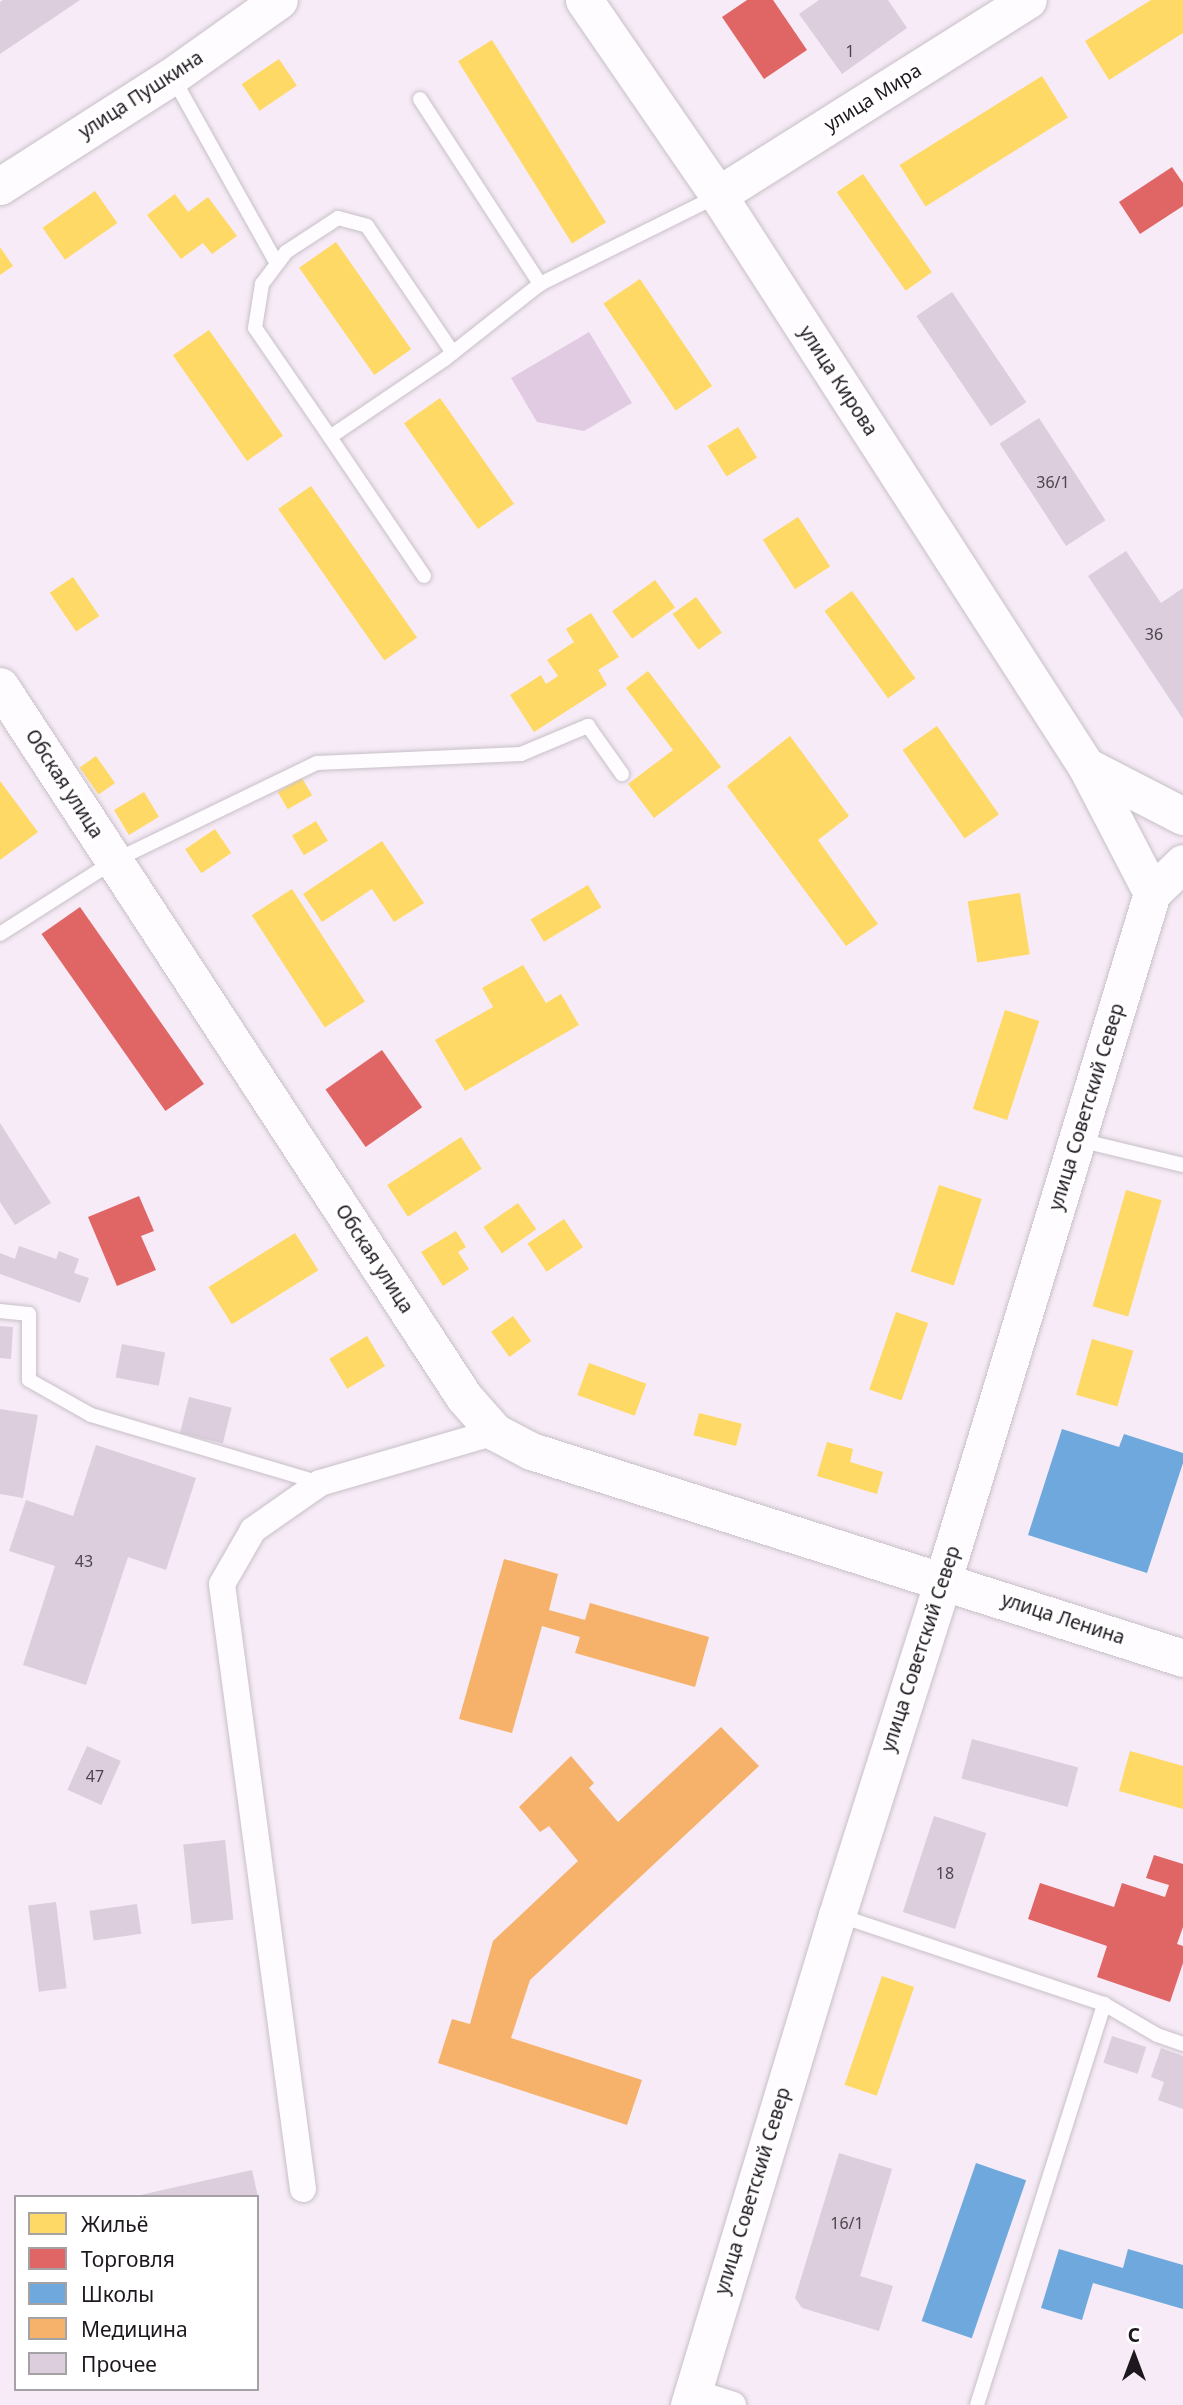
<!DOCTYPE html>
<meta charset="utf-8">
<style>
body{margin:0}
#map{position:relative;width:1183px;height:2405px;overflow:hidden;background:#f6ebf6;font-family:"Noto Sans",sans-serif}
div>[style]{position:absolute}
.green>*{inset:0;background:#e1cbe2}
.homes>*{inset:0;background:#ffd966;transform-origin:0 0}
.shops>*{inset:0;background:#e06666;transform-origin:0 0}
.schools>*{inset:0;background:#6fa8dc;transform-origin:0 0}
.health>*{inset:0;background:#f6b26b}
.building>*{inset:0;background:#dccedd;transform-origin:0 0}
.roads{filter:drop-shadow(0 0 2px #c8c0c8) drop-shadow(0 0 2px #c8c0c8)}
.lane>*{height:14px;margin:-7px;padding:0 7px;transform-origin:7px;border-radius:7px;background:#fefcfe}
.street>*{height:26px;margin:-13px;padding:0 13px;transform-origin:13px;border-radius:13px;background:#fefcfe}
.secondary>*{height:37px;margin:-18.5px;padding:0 18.5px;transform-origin:18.5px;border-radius:18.5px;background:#fefcfe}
span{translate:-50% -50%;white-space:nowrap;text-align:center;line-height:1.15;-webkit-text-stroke:7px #fff;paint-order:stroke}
.number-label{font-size:16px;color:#4d454e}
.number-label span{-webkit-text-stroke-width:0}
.street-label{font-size:19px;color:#1d171e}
.legend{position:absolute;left:14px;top:2195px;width:245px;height:196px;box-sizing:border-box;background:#fff;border:2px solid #a5a2a5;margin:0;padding:9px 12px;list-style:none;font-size:21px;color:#1d171e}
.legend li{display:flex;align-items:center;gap:14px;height:35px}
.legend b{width:35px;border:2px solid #a5a2a5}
.north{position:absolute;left:1099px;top:2321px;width:70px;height:70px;-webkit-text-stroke:5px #fff;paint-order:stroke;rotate:0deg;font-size:19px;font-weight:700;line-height:28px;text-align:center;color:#1d171e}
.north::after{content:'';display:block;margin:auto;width:24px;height:32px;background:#1d171e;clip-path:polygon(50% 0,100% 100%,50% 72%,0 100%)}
</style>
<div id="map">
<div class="green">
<i style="clip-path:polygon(589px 332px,632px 403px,584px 431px,537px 422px,511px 378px)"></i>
</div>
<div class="homes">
<i style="clip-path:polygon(1151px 0,1183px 0,1183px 33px,1109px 80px,1085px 41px)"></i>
<i style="left:492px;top:40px;width:215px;height:40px;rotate:58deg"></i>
<i style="left:279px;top:59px;width:32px;height:45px;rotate:56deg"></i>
<i style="left:1042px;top:76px;width:49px;height:168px;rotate:58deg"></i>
<i style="left:863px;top:174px;width:120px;height:32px;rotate:55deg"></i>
<i style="left:95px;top:191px;width:39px;height:64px;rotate:55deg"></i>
<i style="clip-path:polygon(175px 194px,188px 212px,208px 197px,237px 236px,212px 254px,203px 243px,181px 259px,147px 215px)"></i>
<i style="left:336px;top:242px;width:131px;height:45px;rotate:55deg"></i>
<i style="clip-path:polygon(0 247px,13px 266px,0 275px)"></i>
<i style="left:640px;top:279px;width:129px;height:44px;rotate:56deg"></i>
<i style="left:209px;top:330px;width:129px;height:44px;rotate:55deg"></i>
<i style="left:440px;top:398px;width:129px;height:44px;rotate:55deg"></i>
<i style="left:738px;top:427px;width:36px;height:36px;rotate:58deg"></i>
<i style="left:311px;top:486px;width:185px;height:40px;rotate:55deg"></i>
<i style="left:798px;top:517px;width:59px;height:42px;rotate:57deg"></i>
<i style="left:73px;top:577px;width:47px;height:28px;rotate:56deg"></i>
<i style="left:655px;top:580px;width:34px;height:53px;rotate:54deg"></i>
<i style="left:852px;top:591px;width:108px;height:34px;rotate:54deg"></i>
<i style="left:696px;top:597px;width:44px;height:29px;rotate:54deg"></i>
<i style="clip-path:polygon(591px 613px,619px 657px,598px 670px,607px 685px,534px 732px,510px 695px,541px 675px,546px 684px,558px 676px,547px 660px,574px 642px,566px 629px)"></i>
<i style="clip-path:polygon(648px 671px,721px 767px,654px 818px,628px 784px,673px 750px,626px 688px)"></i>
<i style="left:937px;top:726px;width:108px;height:42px;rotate:55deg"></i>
<i style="clip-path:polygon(790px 736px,849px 816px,818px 840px,878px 924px,846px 946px,727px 786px)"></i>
<i style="left:96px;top:756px;width:33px;height:20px;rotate:55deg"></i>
<i style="left:302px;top:778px;width:20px;height:28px;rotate:60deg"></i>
<i style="clip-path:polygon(0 781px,38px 832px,0 860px)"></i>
<i style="left:144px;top:792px;width:29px;height:35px;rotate:59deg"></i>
<i style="left:316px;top:821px;width:23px;height:28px;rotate:59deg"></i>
<i style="left:215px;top:829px;width:29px;height:36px;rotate:56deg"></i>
<i style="clip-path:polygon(382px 841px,424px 903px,394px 922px,372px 889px,322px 922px,303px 894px)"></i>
<i style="left:588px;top:885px;width:26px;height:67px;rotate:59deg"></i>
<i style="left:292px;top:889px;width:134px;height:48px;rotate:57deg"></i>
<i style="left:1020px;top:893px;width:62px;height:53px;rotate:81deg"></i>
<i style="clip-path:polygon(523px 965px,546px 1003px,561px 994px,579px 1025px,465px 1091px,435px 1040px,493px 1007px,482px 988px)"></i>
<i style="left:1005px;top:1010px;width:36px;height:104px;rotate:18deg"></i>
<i style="left:461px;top:1137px;width:38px;height:88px;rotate:57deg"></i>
<i style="left:939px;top:1185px;width:45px;height:91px;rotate:18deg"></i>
<i style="left:1126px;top:1190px;width:37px;height:121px;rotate:16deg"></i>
<i style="left:518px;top:1203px;width:32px;height:42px;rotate:55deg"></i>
<i style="left:564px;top:1219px;width:34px;height:44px;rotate:56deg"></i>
<i style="clip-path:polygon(456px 1231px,466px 1247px,458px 1252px,469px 1269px,443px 1286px,421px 1252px)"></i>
<i style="left:295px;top:1233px;width:44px;height:102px;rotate:58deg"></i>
<i style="left:896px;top:1312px;width:34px;height:82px;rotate:19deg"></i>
<i style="left:513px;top:1316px;width:31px;height:27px;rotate:54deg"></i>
<i style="left:367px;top:1336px;width:35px;height:44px;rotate:59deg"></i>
<i style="left:1092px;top:1339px;width:43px;height:58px;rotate:16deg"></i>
<i style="left:589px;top:1363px;width:61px;height:34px;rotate:20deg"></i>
<i style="left:699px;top:1413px;width:44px;height:23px;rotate:14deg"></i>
<i style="clip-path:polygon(827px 1442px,853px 1449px,850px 1462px,883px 1472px,877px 1494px,817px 1476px)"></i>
<i style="clip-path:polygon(1130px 1751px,1183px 1766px,1183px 1809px,1119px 1791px)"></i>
<i style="left:882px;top:1976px;width:34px;height:115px;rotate:19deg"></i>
</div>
<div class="shops">
<i style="clip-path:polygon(747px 0,773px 0,807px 50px,764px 79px,722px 17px)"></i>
<i style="clip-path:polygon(1172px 167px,1183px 183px,1183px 206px,1140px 234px,1119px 202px)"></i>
<i style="left:80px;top:907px;width:216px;height:47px;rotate:55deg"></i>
<i style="left:382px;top:1050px;width:70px;height:69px;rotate:55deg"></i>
<i style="clip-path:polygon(139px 1196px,154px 1231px,141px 1236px,156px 1270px,117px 1286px,88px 1217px)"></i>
<i style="clip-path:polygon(1154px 1855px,1183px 1864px,1183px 1927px,1177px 1944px,1183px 1946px,1183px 1963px,1170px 2002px,1097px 1977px,1107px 1946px,1028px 1919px,1040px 1883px,1114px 1907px,1122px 1883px,1165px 1897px,1169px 1885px,1146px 1878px)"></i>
</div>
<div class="schools">
<i style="clip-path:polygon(1062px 1429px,1119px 1447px,1124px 1434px,1183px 1453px,1183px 1463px,1147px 1573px,1028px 1535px)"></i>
<i style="left:976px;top:2163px;width:53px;height:167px;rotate:19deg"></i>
<i style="clip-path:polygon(1059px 2249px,1123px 2268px,1128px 2249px,1183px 2265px,1183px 2309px,1093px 2283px,1082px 2320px,1041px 2308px)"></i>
</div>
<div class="health">
<i style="clip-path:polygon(504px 1559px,558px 1574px,549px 1610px,585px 1620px,590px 1603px,709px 1637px,695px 1687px,575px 1653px,580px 1637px,542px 1626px,512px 1733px,459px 1719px)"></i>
<i style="clip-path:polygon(721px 1727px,759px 1766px,530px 1980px,511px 2038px,642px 2080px,627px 2125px,438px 2063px,452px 2019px,470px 2024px,493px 1941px,578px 1861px,549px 1826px,540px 1832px,519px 1807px,571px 1756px,594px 1783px,589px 1788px,618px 1822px)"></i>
</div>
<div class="building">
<i style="clip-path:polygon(3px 0,80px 0,0 54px,0 2px)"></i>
<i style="clip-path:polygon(819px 0,888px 0,907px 28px,842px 74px,799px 14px)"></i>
<i style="left:952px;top:292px;width:133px;height:43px;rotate:56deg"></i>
<i style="left:1039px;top:418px;width:122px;height:47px;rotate:57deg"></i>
<i style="clip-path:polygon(1126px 551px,1161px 603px,1183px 588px,1183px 719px,1088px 576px)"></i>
<i style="clip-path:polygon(0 1123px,51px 1203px,15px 1225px,0 1202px)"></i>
<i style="clip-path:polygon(19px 1246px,56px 1259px,59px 1251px,79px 1259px,74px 1273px,89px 1278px,80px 1303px,0 1274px,0 1253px,15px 1259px)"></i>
<i style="clip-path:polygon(0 1326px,13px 1327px,11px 1359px,0 1358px)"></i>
<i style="left:122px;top:1344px;width:44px;height:34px;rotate:11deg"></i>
<i style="left:189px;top:1397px;width:44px;height:37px;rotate:14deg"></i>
<i style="clip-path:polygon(0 1409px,38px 1415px,23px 1498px,0 1494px)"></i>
<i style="clip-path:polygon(96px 1445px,196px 1478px,166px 1570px,128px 1557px,86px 1685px,23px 1665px,55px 1566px,9px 1551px,26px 1500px,73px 1516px)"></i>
<i style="left:972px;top:1739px;width:110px;height:41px;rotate:15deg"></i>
<i style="left:87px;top:1746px;width:37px;height:48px;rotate:24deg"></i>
<i style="left:934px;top:1816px;width:55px;height:101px;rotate:18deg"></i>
<i style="left:225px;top:1840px;width:80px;height:42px;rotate:84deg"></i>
<i style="left:56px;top:1902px;width:87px;height:28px;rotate:83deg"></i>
<i style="left:137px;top:1904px;width:30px;height:48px;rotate:82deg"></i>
<i style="left:1112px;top:2036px;width:36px;height:28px;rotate:18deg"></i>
<i style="clip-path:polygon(1161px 2048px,1183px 2056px,1183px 2109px,1158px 2100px,1164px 2082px,1151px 2077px)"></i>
<i style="clip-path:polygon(839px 2153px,892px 2169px,860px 2276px,893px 2286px,879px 2331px,802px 2308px,795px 2298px)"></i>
<i style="clip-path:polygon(252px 2170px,258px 2197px,136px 2197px,136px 2196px)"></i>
</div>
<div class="roads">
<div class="lane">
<i style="left:172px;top:76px;width:215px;rotate:60.8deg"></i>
<i style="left:420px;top:99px;width:221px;rotate:57deg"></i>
<i style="left:330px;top:437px;width:132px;rotate:-124.5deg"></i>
<i style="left:255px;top:328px;width:45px;rotate:-81deg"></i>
<i style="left:262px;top:284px;width:40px;rotate:-53deg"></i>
<i style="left:286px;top:252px;width:62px;rotate:-33.2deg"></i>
<i style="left:338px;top:218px;width:30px;rotate:15deg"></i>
<i style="left:367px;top:226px;width:153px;rotate:55.9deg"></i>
<i style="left:424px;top:576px;width:168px;rotate:-124.1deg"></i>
<i style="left:330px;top:437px;width:139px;rotate:-34.1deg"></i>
<i style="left:445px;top:359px;width:121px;rotate:-38.3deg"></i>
<i style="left:540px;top:284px;width:198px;rotate:-26.4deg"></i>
<i style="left:0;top:934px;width:135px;rotate:-32.6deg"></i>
<i style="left:114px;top:861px;width:225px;rotate:-25.8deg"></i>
<i style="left:317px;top:763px;width:204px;rotate:-2.5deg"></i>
<i style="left:521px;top:754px;width:73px;rotate:-22.7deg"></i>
<i style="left:588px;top:726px;width:59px;rotate:54.7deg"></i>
<i style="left:1079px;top:1140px;width:107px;rotate:13.5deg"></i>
<i style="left:0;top:1311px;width:29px;rotate:6deg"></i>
<i style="left:29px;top:1314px;width:66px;rotate:90deg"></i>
<i style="left:29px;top:1380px;width:71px;rotate:29.4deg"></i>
<i style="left:91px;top:1415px;width:239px;rotate:16.5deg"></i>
<i style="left:838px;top:1915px;width:280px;rotate:18.5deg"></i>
<i style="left:1104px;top:2004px;width:61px;rotate:30.3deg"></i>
<i style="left:1157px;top:2035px;width:28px;rotate:19deg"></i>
<i style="left:977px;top:2405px;width:421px;rotate:-72.4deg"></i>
</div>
<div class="street">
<i style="left:303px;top:2189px;width:610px;rotate:-97.63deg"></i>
<i style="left:222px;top:1584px;width:62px;rotate:-60.1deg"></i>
<i style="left:253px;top:1530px;width:82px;rotate:-35deg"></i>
<i style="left:320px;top:1483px;width:182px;rotate:-16.2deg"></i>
<i style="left:693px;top:2392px;width:42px;rotate:18deg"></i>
</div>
<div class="secondary">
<i style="left:584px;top:0;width:237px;rotate:55.5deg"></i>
<i style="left:718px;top:195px;width:679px;rotate:57.2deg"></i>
<i style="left:1086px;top:766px;width:143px;rotate:62.5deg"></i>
<i style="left:0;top:186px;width:204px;rotate:-32.6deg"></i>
<i style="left:172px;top:76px;width:131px;rotate:-35.4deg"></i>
<i style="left:718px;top:195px;width:366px;rotate:-32.2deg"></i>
<i style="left:0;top:686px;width:849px;rotate:56.87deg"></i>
<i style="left:464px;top:1397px;width:47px;rotate:48.5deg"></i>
<i style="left:495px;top:1432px;width:41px;rotate:27.8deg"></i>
<i style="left:531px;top:1451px;width:684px;rotate:17.61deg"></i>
<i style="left:1086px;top:766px;width:109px;rotate:27.3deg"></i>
<i style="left:689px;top:2405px;width:512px;rotate:-73.19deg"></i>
<i style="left:837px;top:1915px;width:351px;rotate:-72.4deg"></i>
<i style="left:943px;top:1580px;width:718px;rotate:-73.08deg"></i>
<i style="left:1152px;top:893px;width:43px;rotate:-44.1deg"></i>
</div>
</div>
<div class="number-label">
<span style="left:850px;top:51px">1</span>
<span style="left:1053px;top:482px">36/1</span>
<span style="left:1154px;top:634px">36</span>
<span style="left:84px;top:1561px">43</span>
<span style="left:95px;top:1776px">47</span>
<span style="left:945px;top:1873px">18</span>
<span style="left:847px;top:2223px">16/1</span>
</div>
<div class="street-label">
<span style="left:141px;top:95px;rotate:-33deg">улица Пушкина</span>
<span style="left:873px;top:98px;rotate:-32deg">улица Мира</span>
<span style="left:838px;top:381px;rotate:57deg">улица Кирова</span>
<span style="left:64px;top:784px;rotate:57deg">Обская улица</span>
<span style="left:1087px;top:1107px;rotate:-73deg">улица Советский Север</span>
<span style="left:374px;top:1259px;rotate:57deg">Обская улица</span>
<span style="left:1063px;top:1619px;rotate:18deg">улица Ленина</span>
<span style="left:921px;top:1649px;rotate:-72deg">улица Советский Север</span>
<span style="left:753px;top:2191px;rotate:-73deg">улица Советский Север</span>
</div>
<ul class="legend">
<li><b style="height:19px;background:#ffd966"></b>Жильё</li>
<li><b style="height:19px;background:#e06666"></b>Торговля</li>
<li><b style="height:19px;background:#6fa8dc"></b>Школы</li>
<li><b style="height:19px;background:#f6b26b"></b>Медицина</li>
<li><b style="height:19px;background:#dccedd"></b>Прочее</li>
</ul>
<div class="north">С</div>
</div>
